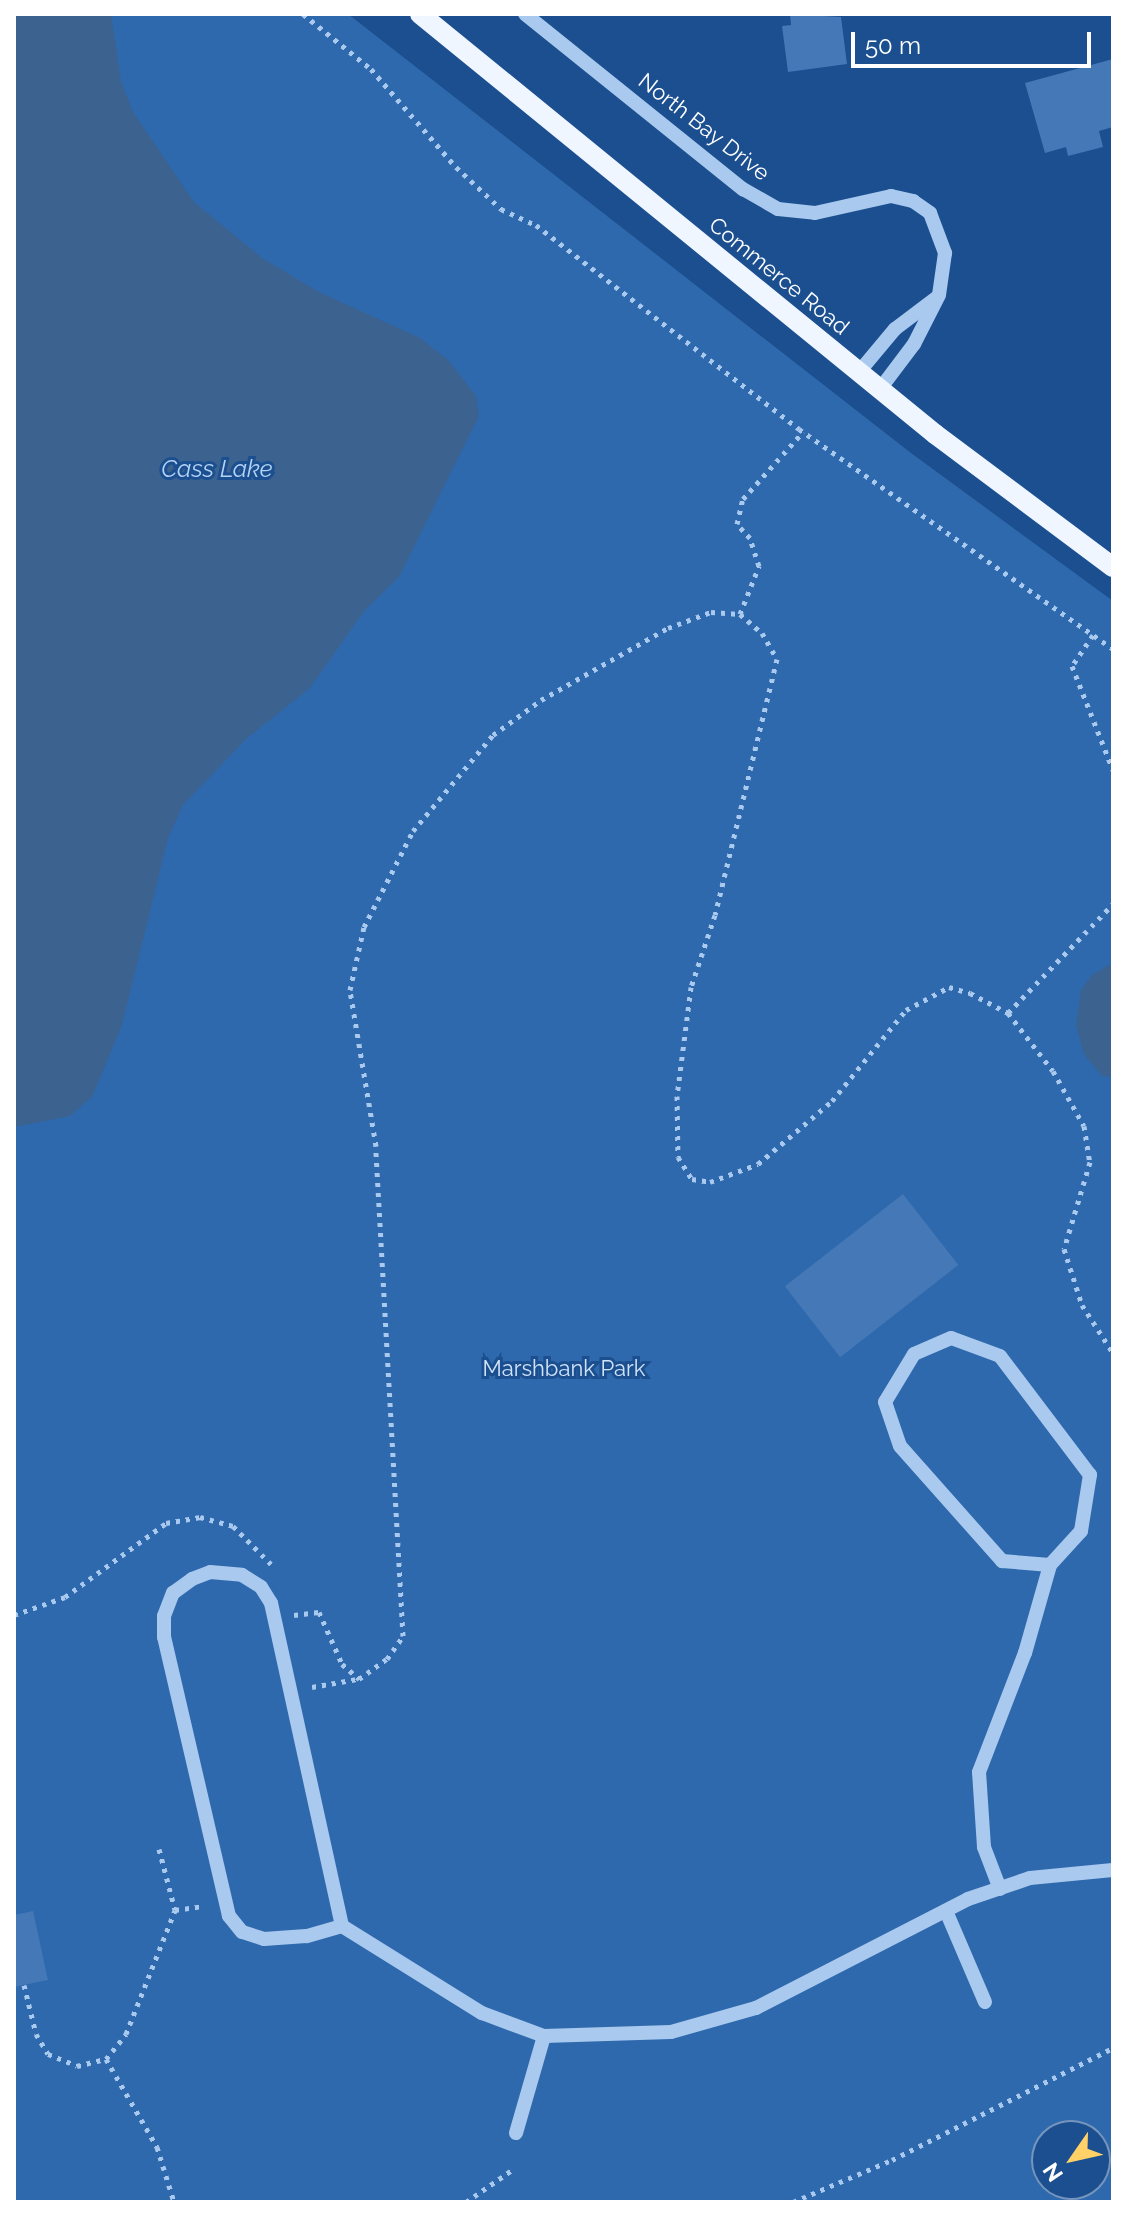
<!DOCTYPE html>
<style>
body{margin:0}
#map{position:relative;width:1127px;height:2216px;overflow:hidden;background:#1b4f8f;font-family:Raleway,sans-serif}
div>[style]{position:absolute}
.green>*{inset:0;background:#2e69ad}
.water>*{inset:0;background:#3c6290}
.building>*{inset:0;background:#4478b7;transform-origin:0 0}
.path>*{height:5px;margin-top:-2.5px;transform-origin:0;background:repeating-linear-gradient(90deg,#a9c9ee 0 4px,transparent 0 10px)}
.minor>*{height:14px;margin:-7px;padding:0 7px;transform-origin:7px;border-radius:7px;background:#a9c9ee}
.major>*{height:20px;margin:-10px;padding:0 10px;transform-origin:10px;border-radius:10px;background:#f0f6ff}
span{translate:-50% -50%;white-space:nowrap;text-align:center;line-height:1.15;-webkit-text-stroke:6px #1b4f8f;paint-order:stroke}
.street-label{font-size:22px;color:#fff}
.park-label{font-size:22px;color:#cfe3fa}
.water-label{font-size:24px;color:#b5d3f5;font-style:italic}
.frame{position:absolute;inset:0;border:16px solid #fff;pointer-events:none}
.north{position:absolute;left:1031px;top:2120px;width:80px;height:80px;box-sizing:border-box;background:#1b4f8f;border:2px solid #7695bc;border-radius:50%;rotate:236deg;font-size:22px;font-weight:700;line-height:32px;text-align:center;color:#fff}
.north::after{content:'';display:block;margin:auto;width:28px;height:36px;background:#ffd166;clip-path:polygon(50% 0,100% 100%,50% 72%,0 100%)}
.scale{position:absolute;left:851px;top:32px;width:240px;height:36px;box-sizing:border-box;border:4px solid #fff;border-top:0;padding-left:10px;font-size:24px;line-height:28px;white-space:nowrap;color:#fff;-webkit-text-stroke:6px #1b4f8f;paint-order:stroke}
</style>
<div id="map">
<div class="green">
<i style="clip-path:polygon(evenodd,14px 14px,348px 14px,911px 453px,1113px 601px,1113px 2202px,14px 2202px,14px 14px,1047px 2136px,1095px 2136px,1095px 2184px,1047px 2184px,1047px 2136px)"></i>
</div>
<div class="water">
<i style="clip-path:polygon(14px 14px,111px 14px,121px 81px,133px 112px,194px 202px,262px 258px,319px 292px,420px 338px,448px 360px,476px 396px,479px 416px,399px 577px,365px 610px,309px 689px,247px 738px,183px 805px,168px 838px,122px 1025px,92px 1097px,70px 1116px,14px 1127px)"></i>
<i style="clip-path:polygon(1113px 963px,1113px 1077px,1102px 1076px,1084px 1054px,1076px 1025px,1081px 990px,1092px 975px)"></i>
</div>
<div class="building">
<i style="clip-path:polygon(790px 14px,841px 17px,847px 64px,788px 72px,782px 26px,791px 25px)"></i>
<i style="clip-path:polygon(1113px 59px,1113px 127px,1099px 131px,1103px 147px,1068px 156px,1066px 147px,1045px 153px,1025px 83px)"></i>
<i style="left:903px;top:1194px;width:90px;height:150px;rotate:52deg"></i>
<i style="clip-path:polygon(33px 1911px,48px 1980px,14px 1987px,14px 1915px)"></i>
</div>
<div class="path">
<i style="left:303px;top:14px;width:87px;rotate:39deg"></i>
<i style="left:371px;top:69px;width:130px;rotate:49.1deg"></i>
<i style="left:456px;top:167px;width:62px;rotate:43deg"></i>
<i style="left:501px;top:209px;width:38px;rotate:25deg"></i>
<i style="left:536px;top:225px;width:333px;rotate:37.8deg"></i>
<i style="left:799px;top:429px;width:383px;rotate:35deg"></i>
<i style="left:740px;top:614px;width:52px;rotate:-68.4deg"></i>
<i style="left:759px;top:566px;width:29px;rotate:-108deg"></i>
<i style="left:750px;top:538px;width:19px;rotate:-133deg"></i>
<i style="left:737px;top:524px;width:26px;rotate:-77deg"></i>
<i style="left:743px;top:499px;width:90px;rotate:-48.2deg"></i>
<i style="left:1093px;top:635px;width:37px;rotate:124deg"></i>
<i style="left:1072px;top:666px;width:112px;rotate:68.5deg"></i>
<i style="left:1008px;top:1013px;width:151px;rotate:-46.1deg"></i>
<i style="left:14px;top:1615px;width:54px;rotate:-19.4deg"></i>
<i style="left:65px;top:1597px;width:125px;rotate:-36.2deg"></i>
<i style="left:166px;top:1523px;width:35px;rotate:-10deg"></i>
<i style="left:200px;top:1517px;width:34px;rotate:15deg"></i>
<i style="left:233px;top:1526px;width:54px;rotate:45deg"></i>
<i style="left:294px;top:1615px;width:25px;rotate:-7deg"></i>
<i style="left:319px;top:1612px;width:57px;rotate:66.1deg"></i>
<i style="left:342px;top:1664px;width:23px;rotate:41deg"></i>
<i style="left:359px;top:1679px;width:34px;rotate:-36deg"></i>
<i style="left:387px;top:1659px;width:28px;rotate:-55deg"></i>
<i style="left:403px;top:1636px;width:491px;rotate:-93.2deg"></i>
<i style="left:376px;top:1146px;width:158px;rotate:-99.5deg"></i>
<i style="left:350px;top:990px;width:65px;rotate:-77.5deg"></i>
<i style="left:364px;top:927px;width:108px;rotate:-63deg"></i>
<i style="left:413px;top:831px;width:125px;rotate:-50.2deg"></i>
<i style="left:493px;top:735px;width:59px;rotate:-36.1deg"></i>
<i style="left:541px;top:700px;width:146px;rotate:-29.6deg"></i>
<i style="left:668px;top:628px;width:46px;rotate:-20.4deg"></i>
<i style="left:711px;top:612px;width:29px;rotate:4deg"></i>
<i style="left:740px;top:614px;width:29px;rotate:41deg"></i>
<i style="left:762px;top:633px;width:30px;rotate:60deg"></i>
<i style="left:777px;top:659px;width:263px;rotate:103.6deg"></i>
<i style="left:715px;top:915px;width:76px;rotate:108.4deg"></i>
<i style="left:691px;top:987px;width:110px;rotate:97.3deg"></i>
<i style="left:677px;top:1096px;width:61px;rotate:89.1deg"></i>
<i style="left:678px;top:1157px;width:26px;rotate:58deg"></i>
<i style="left:692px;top:1179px;width:18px;rotate:9deg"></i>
<i style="left:710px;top:1182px;width:51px;rotate:-20.6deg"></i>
<i style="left:758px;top:1164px;width:97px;rotate:-40.4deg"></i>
<i style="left:832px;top:1101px;width:117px;rotate:-50.9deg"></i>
<i style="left:906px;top:1010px;width:49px;rotate:-28.1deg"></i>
<i style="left:949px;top:987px;width:22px;rotate:16deg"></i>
<i style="left:970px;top:993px;width:43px;rotate:27.8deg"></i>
<i style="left:1008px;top:1013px;width:73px;rotate:52.2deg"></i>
<i style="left:1053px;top:1071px;width:63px;rotate:60.6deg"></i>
<i style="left:1084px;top:1126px;width:36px;rotate:81deg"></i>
<i style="left:1090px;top:1162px;width:91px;rotate:106.6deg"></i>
<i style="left:1064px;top:1249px;width:59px;rotate:72.2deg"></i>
<i style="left:1082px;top:1305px;width:57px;rotate:57.1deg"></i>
<i style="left:312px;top:1687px;width:46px;rotate:-10.1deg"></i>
<i style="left:159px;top:1849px;width:63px;rotate:75.3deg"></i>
<i style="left:24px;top:1985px;width:50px;rotate:76.2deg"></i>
<i style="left:36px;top:2034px;width:23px;rotate:59deg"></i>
<i style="left:48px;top:2054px;width:31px;rotate:22deg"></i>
<i style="left:77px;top:2066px;width:30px;rotate:-14deg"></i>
<i style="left:106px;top:2059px;width:32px;rotate:-51deg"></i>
<i style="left:126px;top:2034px;width:133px;rotate:-68.4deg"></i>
<i style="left:175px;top:1910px;width:28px;rotate:-8deg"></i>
<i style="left:106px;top:2059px;width:102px;rotate:59.9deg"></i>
<i style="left:157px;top:2147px;width:58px;rotate:72.8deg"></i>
<i style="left:338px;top:2202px;width:63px"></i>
<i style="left:466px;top:2202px;width:56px;rotate:-34.8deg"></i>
<i style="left:793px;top:2202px;width:108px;rotate:-23deg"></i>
<i style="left:892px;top:2160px;width:248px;rotate:-26.9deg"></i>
</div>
<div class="minor">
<i style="left:525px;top:14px;width:280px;rotate:38.8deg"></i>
<i style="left:743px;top:189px;width:40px;rotate:29.7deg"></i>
<i style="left:778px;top:209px;width:37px;rotate:6deg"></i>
<i style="left:815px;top:213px;width:78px;rotate:-12.6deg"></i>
<i style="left:891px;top:196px;width:23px;rotate:13deg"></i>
<i style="left:913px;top:201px;width:21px;rotate:35deg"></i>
<i style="left:930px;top:213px;width:43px;rotate:69.4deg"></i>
<i style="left:945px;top:253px;width:42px;rotate:98.1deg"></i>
<i style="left:939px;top:295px;width:55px;rotate:117deg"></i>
<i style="left:914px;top:344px;width:56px;rotate:127.1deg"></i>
<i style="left:859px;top:372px;width:56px;rotate:-50.1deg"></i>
<i style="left:895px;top:329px;width:51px;rotate:-37.1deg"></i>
<i style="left:1000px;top:1889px;width:45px;rotate:-110.9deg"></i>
<i style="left:984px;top:1847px;width:75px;rotate:-93.8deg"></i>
<i style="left:979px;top:1772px;width:128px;rotate:-68.9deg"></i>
<i style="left:1025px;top:1653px;width:91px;rotate:-74.1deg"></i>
<i style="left:1050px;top:1565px;width:46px;rotate:-47.6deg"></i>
<i style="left:1081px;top:1531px;width:57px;rotate:-80.9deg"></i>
<i style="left:1090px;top:1475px;width:149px;rotate:-127.1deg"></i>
<i style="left:1000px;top:1356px;width:52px;rotate:-159.8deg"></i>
<i style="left:951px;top:1338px;width:40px;rotate:156.6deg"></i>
<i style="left:914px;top:1354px;width:56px;rotate:121.1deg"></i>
<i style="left:885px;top:1402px;width:46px;rotate:71.2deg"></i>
<i style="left:900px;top:1446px;width:154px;rotate:48.4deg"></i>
<i style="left:1002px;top:1561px;width:48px;rotate:4.8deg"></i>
<i style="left:946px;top:1911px;width:99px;rotate:66.8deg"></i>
<i style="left:342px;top:1926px;width:37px;rotate:164deg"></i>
<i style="left:306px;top:1936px;width:42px;rotate:175.9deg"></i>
<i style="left:264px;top:1939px;width:23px;rotate:-162deg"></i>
<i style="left:242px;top:1932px;width:21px;rotate:-129deg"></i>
<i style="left:229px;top:1916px;width:286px;rotate:-103.1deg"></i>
<i style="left:164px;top:1637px;width:21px;rotate:-90deg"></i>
<i style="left:164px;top:1616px;width:25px;rotate:-69deg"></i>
<i style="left:173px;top:1593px;width:24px;rotate:-36deg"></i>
<i style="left:192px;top:1579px;width:19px;rotate:-21deg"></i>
<i style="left:210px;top:1572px;width:32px;rotate:5deg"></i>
<i style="left:242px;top:1575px;width:22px;rotate:32deg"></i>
<i style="left:261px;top:1587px;width:19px;rotate:58deg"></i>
<i style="left:271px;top:1603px;width:331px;rotate:77.6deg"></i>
<i style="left:342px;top:1926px;width:165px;rotate:31.9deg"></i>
<i style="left:482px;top:2013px;width:66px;rotate:20.4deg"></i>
<i style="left:544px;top:2036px;width:127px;rotate:-1.8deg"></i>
<i style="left:671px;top:2032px;width:88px;rotate:-15.8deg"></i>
<i style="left:756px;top:2008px;width:238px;rotate:-27.2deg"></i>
<i style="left:968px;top:1899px;width:65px;rotate:-18.7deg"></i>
<i style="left:1030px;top:1878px;width:83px;rotate:-5.5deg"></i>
<i style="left:516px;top:2133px;width:101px;rotate:-73.9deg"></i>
</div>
<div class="major">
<i style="left:420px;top:14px;width:665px;rotate:39.2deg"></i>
<i style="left:935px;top:434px;width:222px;rotate:36.8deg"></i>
</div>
<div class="street-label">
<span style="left:704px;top:127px;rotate:38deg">North Bay Drive</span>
<span style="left:779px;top:276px;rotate:39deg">Commerce Road</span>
</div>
<div class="park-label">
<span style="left:564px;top:1369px">Marshbank Park</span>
</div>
<div class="water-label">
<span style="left:217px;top:469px">Cass Lake</span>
</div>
<div class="frame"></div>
<div class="north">N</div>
<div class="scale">50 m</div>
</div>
